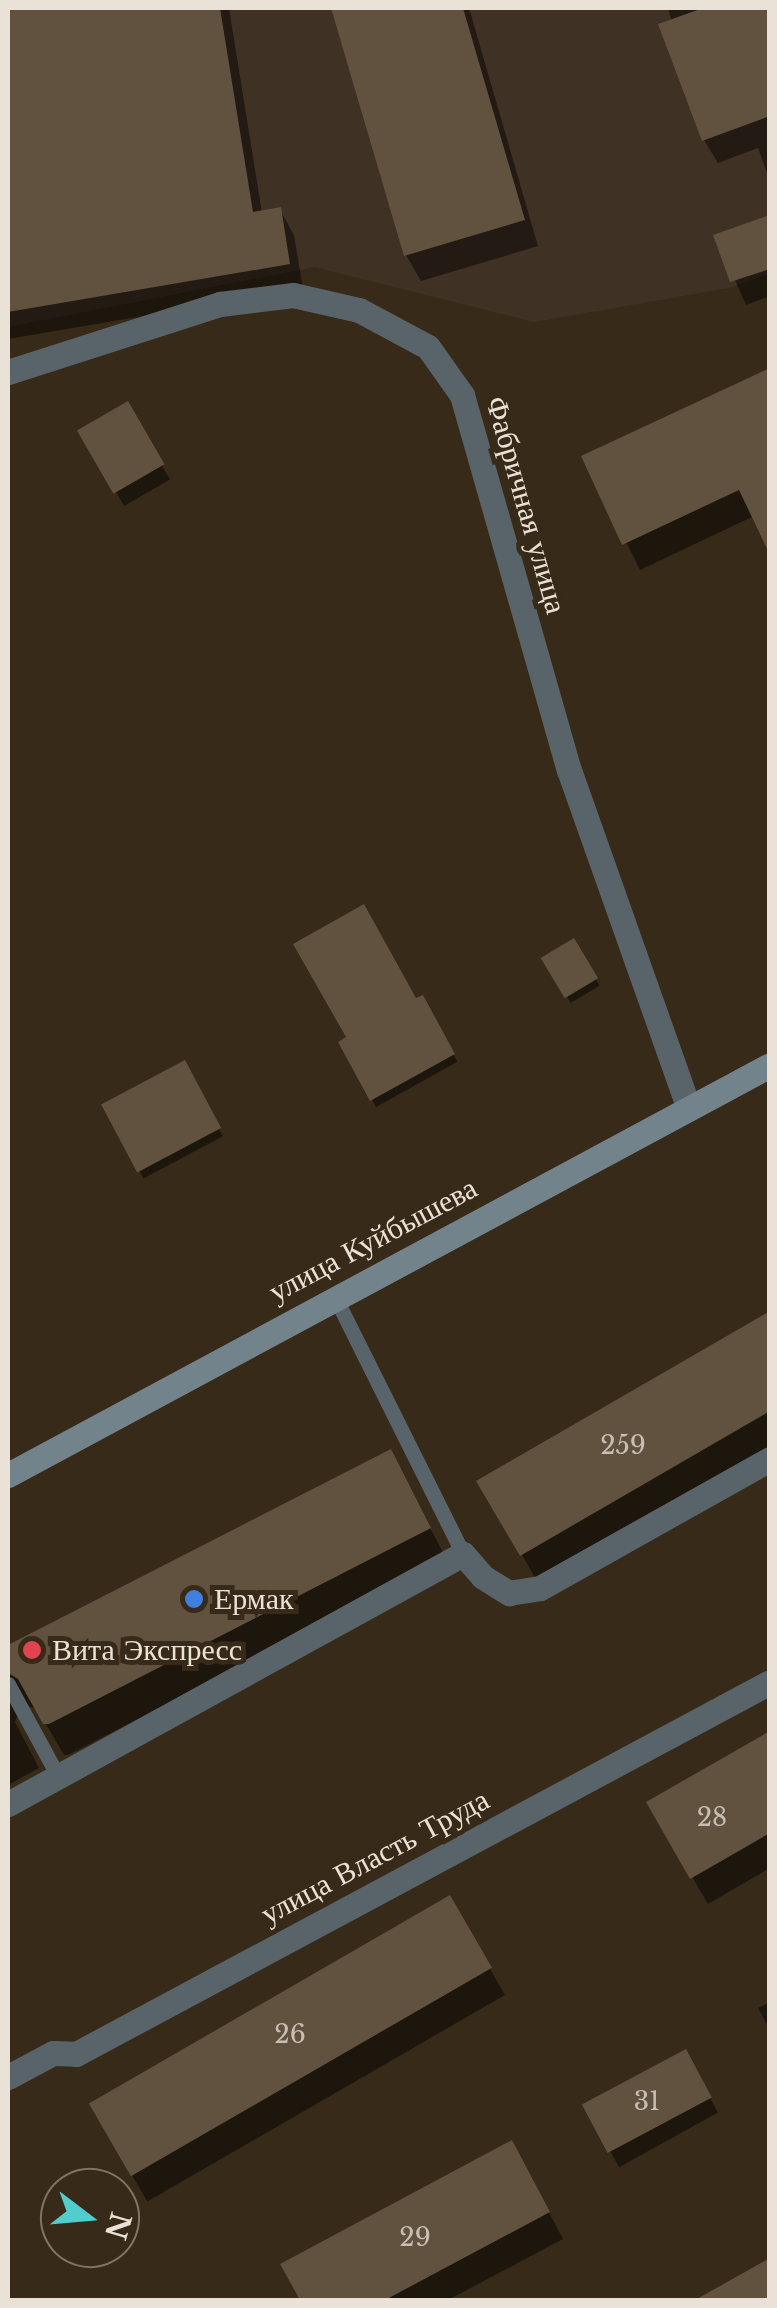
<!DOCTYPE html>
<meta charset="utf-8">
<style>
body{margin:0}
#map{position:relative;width:777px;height:2308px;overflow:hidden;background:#382a18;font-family:"Libre Baskerville",serif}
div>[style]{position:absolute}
.industrial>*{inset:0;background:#403125}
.shadow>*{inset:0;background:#0007;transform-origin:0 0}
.building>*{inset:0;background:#61513f;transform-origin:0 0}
.lane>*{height:15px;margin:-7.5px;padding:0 7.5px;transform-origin:7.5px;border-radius:7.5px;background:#59646a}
.street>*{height:25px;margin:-12.5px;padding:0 12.5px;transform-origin:12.5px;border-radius:12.5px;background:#59646a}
.secondary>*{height:25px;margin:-12.5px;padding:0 12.5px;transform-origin:12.5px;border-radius:12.5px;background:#72838c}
.dots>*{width:28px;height:28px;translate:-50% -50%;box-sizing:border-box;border:5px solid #382a18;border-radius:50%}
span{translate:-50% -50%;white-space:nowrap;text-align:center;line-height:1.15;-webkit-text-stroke:10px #382a18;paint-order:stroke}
.number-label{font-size:25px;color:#c8beb1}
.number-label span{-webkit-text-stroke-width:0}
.street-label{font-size:30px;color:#ebe2d7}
.poi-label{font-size:30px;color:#ebe2d7}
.left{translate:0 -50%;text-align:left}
.frame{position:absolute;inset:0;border:10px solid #ebe2d7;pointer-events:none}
.north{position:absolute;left:40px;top:2168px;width:100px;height:100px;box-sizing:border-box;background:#382a18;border:2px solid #807464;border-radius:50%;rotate:106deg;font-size:28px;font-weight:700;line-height:40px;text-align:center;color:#ebe2d7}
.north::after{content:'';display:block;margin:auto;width:35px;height:45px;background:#52cdce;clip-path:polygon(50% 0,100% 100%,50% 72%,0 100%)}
</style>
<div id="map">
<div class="industrial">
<i style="clip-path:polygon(8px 8px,769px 8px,769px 274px,729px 288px,534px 322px,315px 267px,8px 327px)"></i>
</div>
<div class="shadow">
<i style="clip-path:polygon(8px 8px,229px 8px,262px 213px,280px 210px,294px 235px,303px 289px,8px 339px)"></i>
<i style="clip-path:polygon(334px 8px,469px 8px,538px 246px,421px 281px,406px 255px)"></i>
<i style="clip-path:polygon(668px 8px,770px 8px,770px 181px,758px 148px,718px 163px,704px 140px)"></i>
<i style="clip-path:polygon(770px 218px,770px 296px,746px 305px,716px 237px)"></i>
<i style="clip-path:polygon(770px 370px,754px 516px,640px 570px,584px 457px)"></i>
<i style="left:127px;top:405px;width:86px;height:53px;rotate:60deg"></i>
<i style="left:573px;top:941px;width:52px;height:34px;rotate:59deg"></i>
<i style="left:422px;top:998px;width:73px;height:93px;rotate:61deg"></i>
<i style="left:184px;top:1063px;width:83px;height:90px;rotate:62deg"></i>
<i style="clip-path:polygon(770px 1314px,770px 1446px,537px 1581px,480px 1482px)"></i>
<i style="clip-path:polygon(390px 1452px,447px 1560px,68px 1755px,64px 1755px,37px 1709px,22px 1704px,15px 1722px,39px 1768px,8px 1785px,8px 1651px)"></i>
<i style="clip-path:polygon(770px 1734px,770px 1868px,708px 1904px,649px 1803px)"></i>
<i style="left:449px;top:1898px;width:112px;height:413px;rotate:60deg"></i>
<i style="clip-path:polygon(770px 2002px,770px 2030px,758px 2008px)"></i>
<i style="left:685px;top:2053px;width:68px;height:113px;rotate:61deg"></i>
<i style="clip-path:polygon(526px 2169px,563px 2239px,448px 2300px,303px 2300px,284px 2265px)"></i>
</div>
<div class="building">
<i style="clip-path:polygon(8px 8px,220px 8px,253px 212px,281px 207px,290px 264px,8px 312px)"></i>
<i style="clip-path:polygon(331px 8px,463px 8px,525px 220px,404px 256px)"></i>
<i style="clip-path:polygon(703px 8px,770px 8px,770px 116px,702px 141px,658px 24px)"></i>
<i style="clip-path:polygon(770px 215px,770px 269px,730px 282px,713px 235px)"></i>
<i style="clip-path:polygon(770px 368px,770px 555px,739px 490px,622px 545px,581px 456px)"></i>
<i style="left:128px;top:401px;width:73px;height:59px;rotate:60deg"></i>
<i style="clip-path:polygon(364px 904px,416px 998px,423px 995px,455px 1054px,370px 1101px,338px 1042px,346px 1037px,293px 944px)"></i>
<i style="left:574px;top:938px;width:47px;height:39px;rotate:59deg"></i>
<i style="left:185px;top:1060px;width:77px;height:95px;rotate:62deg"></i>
<i style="clip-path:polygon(770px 1311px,770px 1411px,520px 1556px,476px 1481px)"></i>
<i style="clip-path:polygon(391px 1449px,431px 1528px,49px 1724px,43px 1724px,18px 1679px,8px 1673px,8px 1645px)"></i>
<i style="clip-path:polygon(770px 1731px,770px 1833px,690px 1879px,646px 1802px)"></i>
<i style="left:450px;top:1895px;width:84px;height:417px;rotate:60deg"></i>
<i style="left:686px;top:2049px;width:55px;height:118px;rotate:62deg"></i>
<i style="clip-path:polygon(512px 2140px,550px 2212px,385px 2300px,300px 2300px,280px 2264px)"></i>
<i style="clip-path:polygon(770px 2258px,770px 2300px,695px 2300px)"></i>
</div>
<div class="lane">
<i style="left:335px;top:1297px;width:287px;rotate:63.5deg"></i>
<i style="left:8px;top:1684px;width:105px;rotate:61.5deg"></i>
</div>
<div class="street">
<i style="left:8px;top:372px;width:223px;rotate:-17.8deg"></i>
<i style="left:220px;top:304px;width:74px;rotate:-7deg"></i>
<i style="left:293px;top:295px;width:68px;rotate:12.8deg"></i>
<i style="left:359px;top:310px;width:78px;rotate:28.2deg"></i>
<i style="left:428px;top:347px;width:59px;rotate:54.7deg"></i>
<i style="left:462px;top:395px;width:390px;rotate:74.1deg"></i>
<i style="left:569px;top:770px;width:359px;rotate:70.5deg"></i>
<i style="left:8px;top:1804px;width:519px;rotate:-28.79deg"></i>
<i style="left:463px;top:1554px;width:30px;rotate:49deg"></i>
<i style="left:483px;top:1577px;width:31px;rotate:32deg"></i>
<i style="left:509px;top:1593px;width:31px;rotate:-9deg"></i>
<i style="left:540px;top:1588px;width:264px;rotate:-29.3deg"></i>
<i style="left:8px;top:2077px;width:51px;rotate:-28.1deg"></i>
<i style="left:53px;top:2053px;width:23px;rotate:2deg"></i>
<i style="left:76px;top:2054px;width:787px;rotate:-28.19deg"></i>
</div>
<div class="secondary">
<i style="left:8px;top:1475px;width:865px;rotate:-28.28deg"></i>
</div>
<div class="dots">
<i style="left:194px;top:1599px;background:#3f7fe0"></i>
<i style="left:32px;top:1650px;background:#e0444e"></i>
</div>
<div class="number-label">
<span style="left:623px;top:1446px">259</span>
<span style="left:712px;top:1818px">28</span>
<span style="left:290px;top:2035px">26</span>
<span style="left:647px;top:2102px">31</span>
<span style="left:415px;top:2238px">29</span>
</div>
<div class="street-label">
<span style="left:526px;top:505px;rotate:74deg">Фабричная улица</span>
<span style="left:373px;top:1240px;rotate:-28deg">улица Куйбышева</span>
<span style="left:375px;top:1857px;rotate:-28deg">улица Власть Труда</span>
</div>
<div class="poi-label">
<span class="left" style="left:214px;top:1599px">Ермак</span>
<span class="left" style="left:52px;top:1650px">Вита Экспресс</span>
</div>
<div class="frame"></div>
<div class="north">N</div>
</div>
